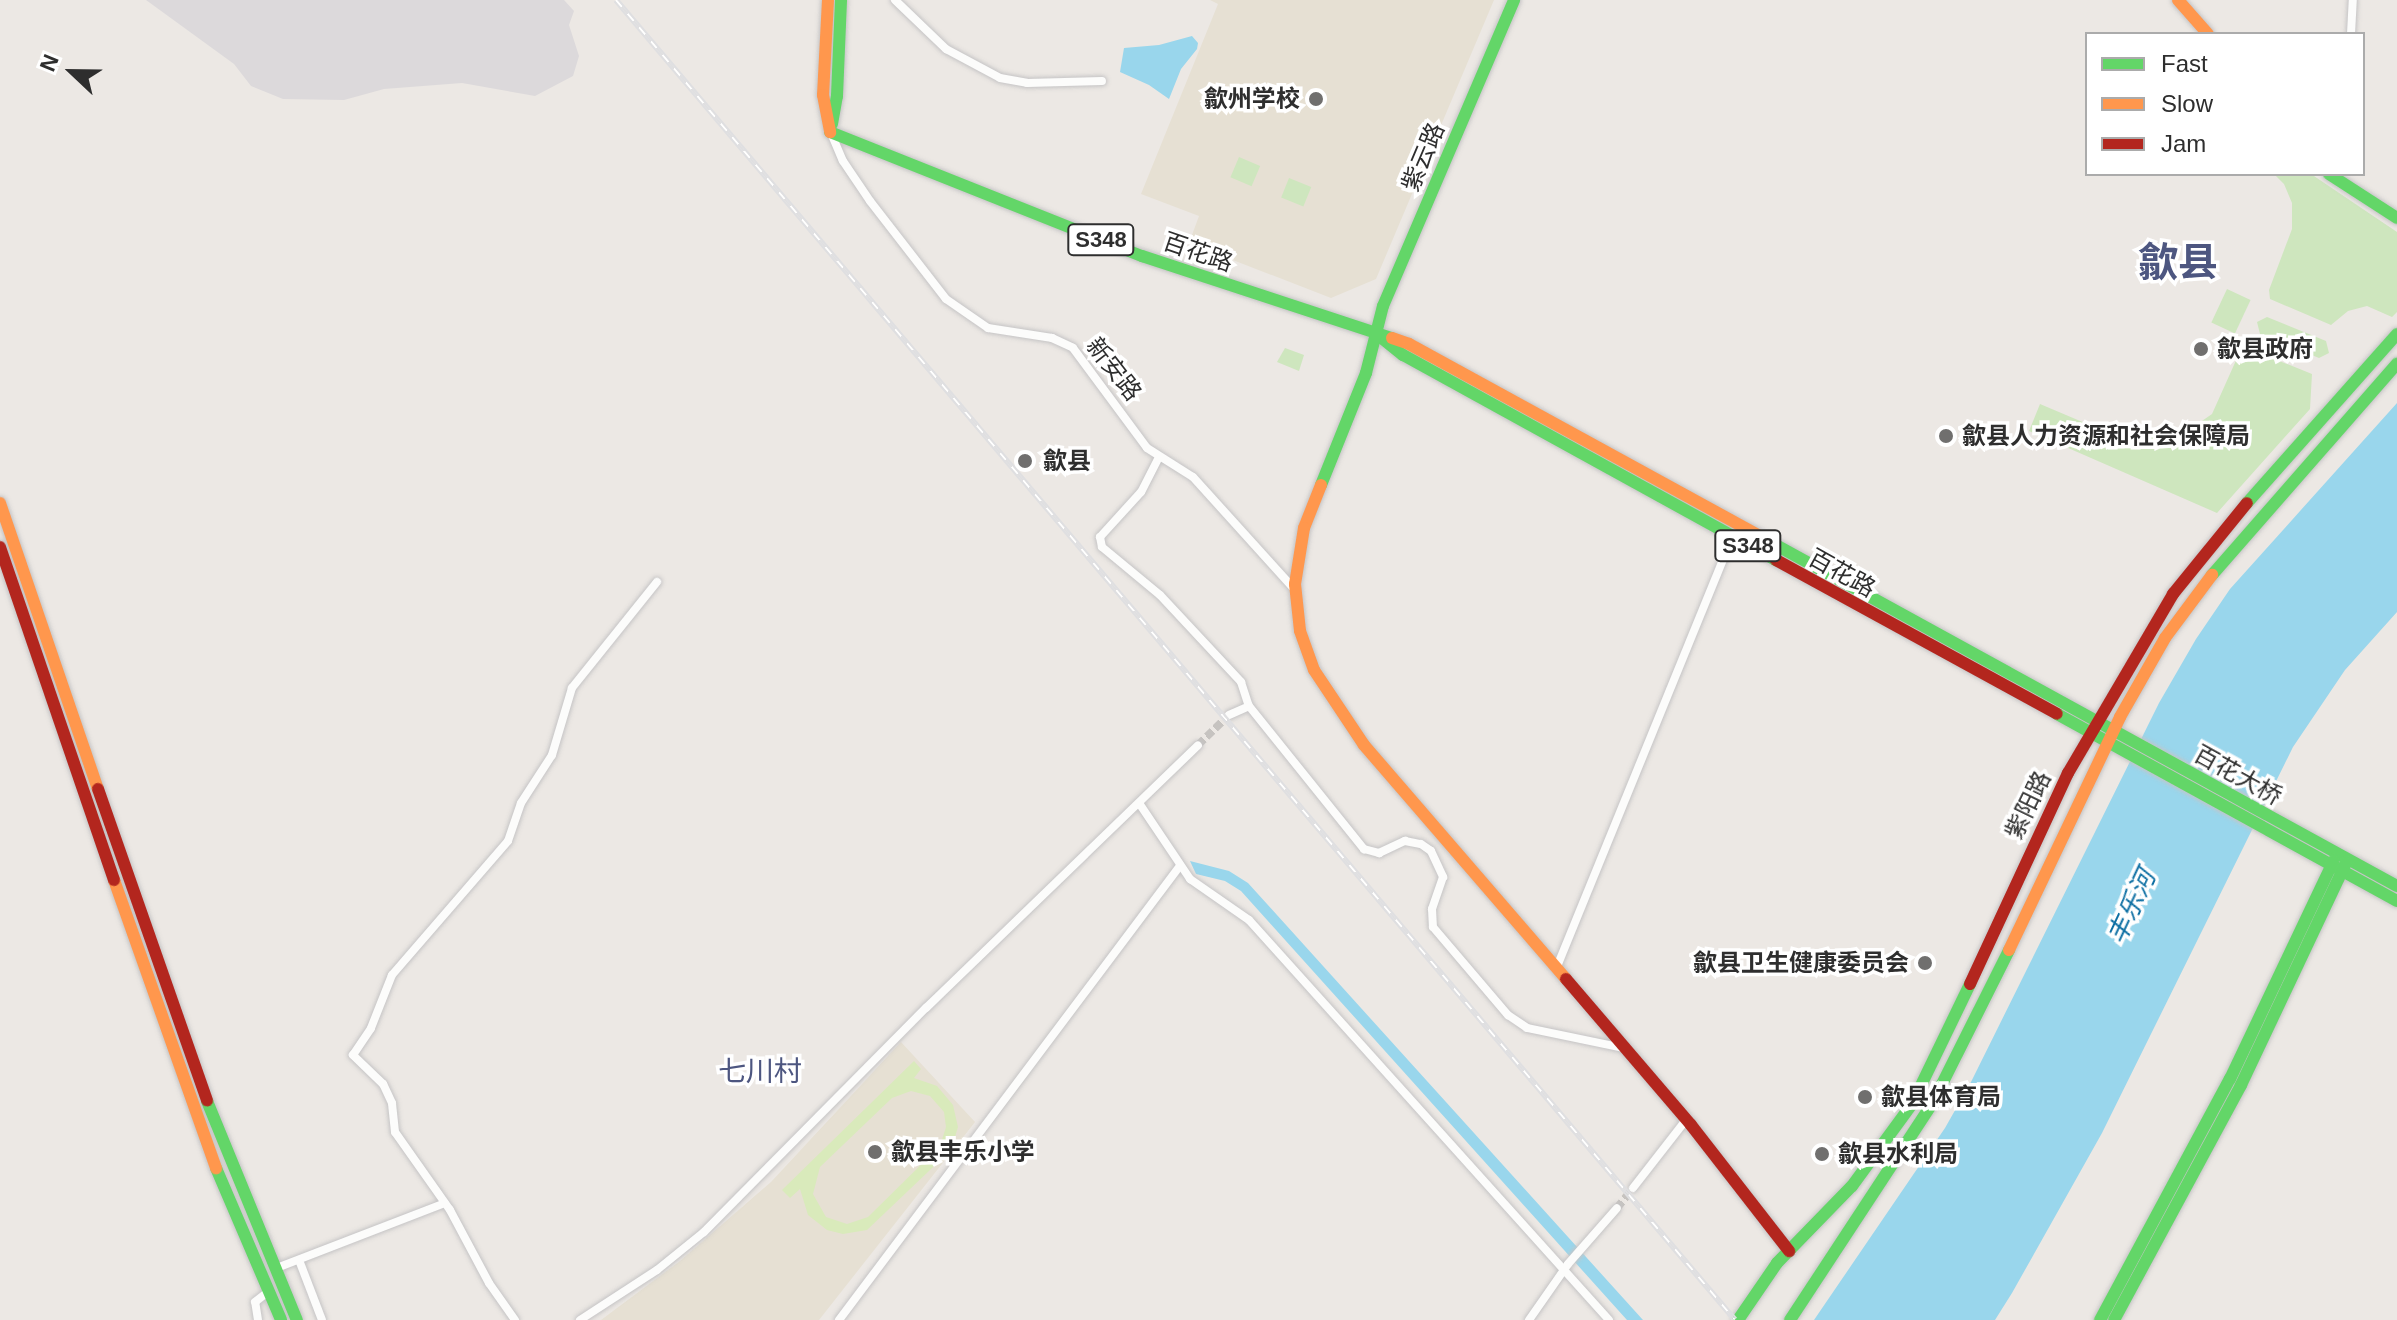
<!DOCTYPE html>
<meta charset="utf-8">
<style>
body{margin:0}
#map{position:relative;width:2397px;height:1320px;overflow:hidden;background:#ece8e4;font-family:Helvetica,"Noto Sans SC",sans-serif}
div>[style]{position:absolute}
.industrial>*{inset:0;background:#dcd9db}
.education>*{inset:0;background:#e6e0d3}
.green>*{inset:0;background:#cee6be;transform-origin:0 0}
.pitch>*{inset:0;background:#d9eabb}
.water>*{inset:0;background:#99d6ec}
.street-tunnel>*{height:8px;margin-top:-4px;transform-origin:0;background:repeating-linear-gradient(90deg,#c6c3c0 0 8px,transparent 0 12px)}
.roads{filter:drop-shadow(0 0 2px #c5c4c5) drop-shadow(0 0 2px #c5c4c5)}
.street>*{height:8px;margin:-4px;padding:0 4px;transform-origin:4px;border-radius:4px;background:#fcfcfb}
.fast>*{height:12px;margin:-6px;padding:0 6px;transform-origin:6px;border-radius:6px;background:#63d668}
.slow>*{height:12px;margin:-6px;padding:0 6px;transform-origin:6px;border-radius:6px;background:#ff974d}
.jam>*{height:12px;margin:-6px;padding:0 6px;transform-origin:6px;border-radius:6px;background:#b3261e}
.rail>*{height:6px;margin-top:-3px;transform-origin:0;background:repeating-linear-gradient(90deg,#fff 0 9px,#dfdfe1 0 18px);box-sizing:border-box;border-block:2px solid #dfdfe1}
.dots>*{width:22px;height:22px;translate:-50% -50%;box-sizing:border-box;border:4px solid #fff;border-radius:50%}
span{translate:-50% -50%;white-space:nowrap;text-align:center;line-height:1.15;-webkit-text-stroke:7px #fff;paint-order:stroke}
.shield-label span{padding:2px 6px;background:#fff;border:2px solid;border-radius:6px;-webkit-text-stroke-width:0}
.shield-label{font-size:22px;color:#2e2e2e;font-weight:700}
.poi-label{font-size:24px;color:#2e2e2e;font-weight:700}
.right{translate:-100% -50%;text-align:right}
.left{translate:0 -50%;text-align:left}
.street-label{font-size:24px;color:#2e2e2e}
.water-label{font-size:26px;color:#0d6fa3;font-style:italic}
.quarter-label{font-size:28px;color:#4d5680}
.town-label{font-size:40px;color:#4d5680;font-weight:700}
.legend{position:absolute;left:2085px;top:32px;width:280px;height:144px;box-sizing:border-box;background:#fff;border:2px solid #ababab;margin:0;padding:10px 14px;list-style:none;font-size:24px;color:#2e2e2e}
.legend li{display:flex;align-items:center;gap:16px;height:40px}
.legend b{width:40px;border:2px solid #ababab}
.north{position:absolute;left:32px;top:32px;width:80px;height:80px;-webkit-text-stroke:6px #fff;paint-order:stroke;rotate:292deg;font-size:22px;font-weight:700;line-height:32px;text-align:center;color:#2e2e2e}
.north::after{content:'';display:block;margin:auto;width:28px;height:36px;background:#2e2e2e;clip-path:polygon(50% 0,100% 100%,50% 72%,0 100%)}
</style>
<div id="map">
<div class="industrial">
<i style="clip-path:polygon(146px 0,564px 0,574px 11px,569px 25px,579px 56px,573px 76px,535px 96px,462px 83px,384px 89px,344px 100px,283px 99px,251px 86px,234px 64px)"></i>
</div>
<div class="education">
<i style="clip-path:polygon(1210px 0,1494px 0,1376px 279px,1331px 298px,1189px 243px,1199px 216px,1141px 194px,1218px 4px)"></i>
<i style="clip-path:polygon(901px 1042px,975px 1122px,819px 1320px,601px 1320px,680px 1261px,771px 1182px)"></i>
</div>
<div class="green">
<i style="left:1239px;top:157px;width:23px;height:22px;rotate:23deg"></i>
<i style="clip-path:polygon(2274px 174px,2311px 174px,2397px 232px,2397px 312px,2392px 317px,2367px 306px,2348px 311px,2331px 325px,2270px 299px,2269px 290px,2292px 229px,2292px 203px,2284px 184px)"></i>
<i style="left:1289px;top:178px;width:24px;height:21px;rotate:22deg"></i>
<i style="left:2227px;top:289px;width:26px;height:37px;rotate:25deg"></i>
<i style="clip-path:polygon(2267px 317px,2326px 341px,2329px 353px,2319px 358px,2260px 334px,2257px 322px)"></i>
<i style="clip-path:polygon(1285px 348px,1304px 355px,1299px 371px,1277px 362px)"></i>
<i style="clip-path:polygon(2252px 350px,2312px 374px,2310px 409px,2217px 513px,2029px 431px,2040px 404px,2118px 437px,2123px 428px,2145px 436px,2183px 434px,2212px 414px,2238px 356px)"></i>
</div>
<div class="pitch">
<i style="clip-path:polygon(evenodd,914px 1061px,921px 1069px,914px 1078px,937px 1086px,953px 1105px,958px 1127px,951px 1150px,867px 1230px,843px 1234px,827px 1230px,808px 1215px,800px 1189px,790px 1198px,782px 1190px,914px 1061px,911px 1091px,930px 1096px,944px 1112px,946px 1127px,940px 1146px,868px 1217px,847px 1224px,826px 1217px,813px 1194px,820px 1167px,892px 1098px,911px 1091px)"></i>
</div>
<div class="water">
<i style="clip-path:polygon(1192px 36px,1198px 43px,1197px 49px,1181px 69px,1169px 99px,1149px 85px,1120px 72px,1124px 48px,1159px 45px)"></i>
<i style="clip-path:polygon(2397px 403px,2397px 612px,2345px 670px,2293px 747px,2102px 1133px,2012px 1293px,1995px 1320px,1814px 1320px,1945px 1128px,1971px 1082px,2159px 703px,2196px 639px,2230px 589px)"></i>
<i style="clip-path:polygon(1190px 861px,1229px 871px,1248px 883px,1643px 1320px,1627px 1320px,1241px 891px,1225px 881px,1196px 874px)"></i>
</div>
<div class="street-tunnel">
<i style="left:1198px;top:745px;width:43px;rotate:-44.1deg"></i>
<i style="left:1617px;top:1208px;width:26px;rotate:-51deg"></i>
</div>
<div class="roads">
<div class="street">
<i style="left:895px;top:0;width:71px;rotate:43.9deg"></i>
<i style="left:946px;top:49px;width:61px;rotate:28.2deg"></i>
<i style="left:1000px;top:78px;width:27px;rotate:10deg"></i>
<i style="left:1027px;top:83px;width:75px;rotate:-1.5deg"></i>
<i style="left:2351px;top:34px;width:34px;rotate:-87deg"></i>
<i style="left:831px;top:133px;width:30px;rotate:67deg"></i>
<i style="left:843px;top:161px;width:48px;rotate:56deg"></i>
<i style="left:870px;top:201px;width:124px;rotate:52.2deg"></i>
<i style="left:946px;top:299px;width:51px;rotate:34.6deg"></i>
<i style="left:988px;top:328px;width:65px;rotate:8.9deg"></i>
<i style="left:1052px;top:338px;width:23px;rotate:25deg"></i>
<i style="left:1073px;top:348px;width:124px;rotate:53.5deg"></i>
<i style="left:1147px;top:448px;width:54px;rotate:32.2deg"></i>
<i style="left:1193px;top:477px;width:152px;rotate:47.9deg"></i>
<i style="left:1159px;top:457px;width:39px;rotate:117deg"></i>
<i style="left:1141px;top:492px;width:61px;rotate:132.3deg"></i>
<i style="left:1100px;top:537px;width:10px;rotate:79deg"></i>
<i style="left:1102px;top:547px;width:75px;rotate:39.6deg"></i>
<i style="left:1160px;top:595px;width:119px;rotate:47deg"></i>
<i style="left:1241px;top:682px;width:25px;rotate:72deg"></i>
<i style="left:1249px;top:706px;width:184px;rotate:51.2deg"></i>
<i style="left:1364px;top:849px;width:16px;rotate:15deg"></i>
<i style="left:1379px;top:853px;width:29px;rotate:-25deg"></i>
<i style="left:1405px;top:841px;width:16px;rotate:11deg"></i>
<i style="left:1421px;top:844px;width:12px;rotate:35deg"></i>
<i style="left:1431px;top:851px;width:29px;rotate:65deg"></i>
<i style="left:1443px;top:877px;width:34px;rotate:109deg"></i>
<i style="left:1432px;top:909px;width:18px;rotate:87deg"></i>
<i style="left:1433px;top:927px;width:116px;rotate:49.6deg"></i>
<i style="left:1508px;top:1015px;width:23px;rotate:34deg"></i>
<i style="left:1527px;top:1028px;width:99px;rotate:11.7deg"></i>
<i style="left:1229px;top:715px;width:22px;rotate:-24deg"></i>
<i style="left:1139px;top:803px;width:92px;rotate:56.1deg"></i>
<i style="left:1190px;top:879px;width:72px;rotate:34.8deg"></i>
<i style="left:1249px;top:920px;width:538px;rotate:48.01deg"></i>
<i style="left:1556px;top:969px;width:466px;rotate:-67.8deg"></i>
<i style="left:1633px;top:1188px;width:86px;rotate:-52.1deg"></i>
<i style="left:299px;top:1260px;width:64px;rotate:69deg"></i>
<i style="left:274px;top:1269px;width:183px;rotate:-21.1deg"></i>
<i style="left:258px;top:1320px;width:18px;rotate:-99deg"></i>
<i style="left:255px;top:1302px;width:16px;rotate:-38deg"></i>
<i style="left:515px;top:1320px;width:45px;rotate:-125.1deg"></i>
<i style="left:489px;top:1283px;width:83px;rotate:-118.1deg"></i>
<i style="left:450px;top:1210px;width:95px;rotate:-125.2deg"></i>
<i style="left:395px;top:1132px;width:29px;rotate:-96deg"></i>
<i style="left:392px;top:1103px;width:21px;rotate:-115deg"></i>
<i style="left:383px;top:1084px;width:42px;rotate:-136deg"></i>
<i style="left:353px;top:1055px;width:32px;rotate:-56deg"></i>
<i style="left:371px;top:1028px;width:57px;rotate:-68.4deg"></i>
<i style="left:392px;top:975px;width:177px;rotate:-49.1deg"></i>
<i style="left:508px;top:841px;width:40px;rotate:-71.1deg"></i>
<i style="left:521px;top:803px;width:57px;rotate:-57.1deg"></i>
<i style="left:552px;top:755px;width:70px;rotate:-73.4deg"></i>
<i style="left:572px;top:688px;width:136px;rotate:-51.3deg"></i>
<i style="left:580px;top:1320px;width:92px;rotate:-33deg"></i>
<i style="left:657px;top:1270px;width:60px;rotate:-39deg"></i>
<i style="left:704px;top:1232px;width:315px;rotate:-45.3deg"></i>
<i style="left:926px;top:1008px;width:378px;rotate:-44deg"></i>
<i style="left:839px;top:1320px;width:566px;rotate:-53.11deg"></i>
<i style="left:1529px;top:1320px;width:68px;rotate:-55.1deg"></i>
<i style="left:1568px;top:1264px;width:74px;rotate:-48.8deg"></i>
</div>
<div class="fast">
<i style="left:832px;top:124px;width:28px;rotate:-80deg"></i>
<i style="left:837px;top:96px;width:96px;rotate:-87.6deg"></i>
<i style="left:830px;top:132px;width:336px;rotate:21.7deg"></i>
<i style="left:1142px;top:256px;width:263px;rotate:18.2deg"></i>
<i style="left:2329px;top:174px;width:81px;rotate:32.9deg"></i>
<i style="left:1383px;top:339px;width:26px;rotate:39deg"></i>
<i style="left:1403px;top:355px;width:426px;rotate:28.8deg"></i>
<i style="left:1321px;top:485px;width:121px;rotate:-68.1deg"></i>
<i style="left:1366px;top:373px;width:69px;rotate:-75.8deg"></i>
<i style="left:1383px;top:306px;width:333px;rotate:-66.8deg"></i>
<i style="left:2247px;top:503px;width:226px;rotate:-48.4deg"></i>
<i style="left:1765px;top:539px;width:721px;rotate:28.77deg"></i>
<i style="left:2212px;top:575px;width:281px;rotate:-48.8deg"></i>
<i style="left:2057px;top:714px;width:388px;rotate:28.8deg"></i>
<i style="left:207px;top:1101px;width:237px;rotate:67.7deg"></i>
<i style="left:216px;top:1168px;width:165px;rotate:66.8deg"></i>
<i style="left:1738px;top:1320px;width:69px;rotate:-55.6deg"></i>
<i style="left:1777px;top:1263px;width:107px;rotate:-45.8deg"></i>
<i style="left:1852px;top:1186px;width:102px;rotate:-53.8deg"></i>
<i style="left:1912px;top:1104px;width:133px;rotate:-64.2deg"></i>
<i style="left:1790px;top:1320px;width:258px;rotate:-56.7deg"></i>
<i style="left:1932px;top:1104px;width:172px;rotate:-63.4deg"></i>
<i style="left:2100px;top:1320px;width:274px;rotate:-61.7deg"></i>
<i style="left:2230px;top:1079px;width:242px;rotate:-64.6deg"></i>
<i style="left:2114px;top:1320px;width:267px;rotate:-61.6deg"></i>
<i style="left:2241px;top:1085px;width:246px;rotate:-64.7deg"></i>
</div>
<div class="slow">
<i style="left:828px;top:0;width:95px;rotate:93deg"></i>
<i style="left:823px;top:95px;width:38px;rotate:79deg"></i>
<i style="left:2178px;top:0;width:45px;rotate:48.6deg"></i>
<i style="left:1392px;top:338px;width:18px;rotate:19deg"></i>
<i style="left:1409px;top:344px;width:406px;rotate:28.7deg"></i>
<i style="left:1321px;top:485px;width:46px;rotate:111.6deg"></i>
<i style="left:1304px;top:528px;width:57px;rotate:99.1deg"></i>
<i style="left:1295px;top:584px;width:47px;rotate:83.9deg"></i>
<i style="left:1300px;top:631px;width:41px;rotate:70.3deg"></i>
<i style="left:1314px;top:670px;width:90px;rotate:56.3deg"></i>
<i style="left:1364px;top:745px;width:309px;rotate:49.2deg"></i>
<i style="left:0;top:503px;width:302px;rotate:71.1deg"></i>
<i style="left:114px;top:880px;width:306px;rotate:70.5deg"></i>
<i style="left:2009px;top:950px;width:258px;rotate:-64.5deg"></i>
<i style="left:2120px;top:717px;width:91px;rotate:-60.3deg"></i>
<i style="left:2165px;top:638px;width:79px;rotate:-53.3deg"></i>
</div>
<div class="jam">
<i style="left:0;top:547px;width:352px;rotate:71.1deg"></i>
<i style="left:1776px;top:560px;width:320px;rotate:28.7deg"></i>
<i style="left:98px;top:789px;width:330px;rotate:70.7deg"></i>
<i style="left:1566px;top:979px;width:192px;rotate:49.4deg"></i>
<i style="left:1691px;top:1125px;width:160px;rotate:52.1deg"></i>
<i style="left:1970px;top:984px;width:233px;rotate:-65.1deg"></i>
<i style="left:2068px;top:773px;width:208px;rotate:-59.6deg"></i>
<i style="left:2173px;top:594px;width:117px;rotate:-50.9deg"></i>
</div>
</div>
<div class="rail">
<i style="left:616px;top:0;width:1730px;rotate:49.71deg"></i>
</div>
<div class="dots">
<i style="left:1316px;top:99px;background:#706f6e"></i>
<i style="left:2201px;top:349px;background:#706f6e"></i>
<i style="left:1946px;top:436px;background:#706f6e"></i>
<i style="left:1025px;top:461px;background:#706f6e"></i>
<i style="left:1925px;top:963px;background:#706f6e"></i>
<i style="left:1865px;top:1097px;background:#706f6e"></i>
<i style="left:875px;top:1152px;background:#706f6e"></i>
<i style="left:1822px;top:1154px;background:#706f6e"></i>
</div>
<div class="shield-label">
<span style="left:1101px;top:240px">S348</span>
<span style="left:1748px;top:546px">S348</span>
</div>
<div class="poi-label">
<span class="right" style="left:1300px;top:99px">歙州学校</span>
<span class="left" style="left:2217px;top:349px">歙县政府</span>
<span class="left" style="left:1962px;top:436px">歙县人力资源和社会保障局</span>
<span class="left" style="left:1043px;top:461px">歙县</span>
<span class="right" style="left:1909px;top:963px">歙县卫生健康委员会</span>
<span class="left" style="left:1881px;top:1097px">歙县体育局</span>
<span class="left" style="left:891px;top:1152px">歙县丰乐小学</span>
<span class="left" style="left:1838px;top:1154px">歙县水利局</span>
</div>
<div class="street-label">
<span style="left:1423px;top:157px;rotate:-67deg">紫云路</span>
<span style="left:1198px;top:252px;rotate:19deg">百花路</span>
<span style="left:1114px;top:369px;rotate:52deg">新安路</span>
<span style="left:1842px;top:573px;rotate:29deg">百花路</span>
<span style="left:2238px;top:775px;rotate:29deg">百花大桥</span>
<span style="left:2028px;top:805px;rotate:-64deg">紫阳路</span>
</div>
<div class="water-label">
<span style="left:2132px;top:907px;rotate:-65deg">丰乐河</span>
</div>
<div class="quarter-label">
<span style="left:760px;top:1072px">七川村</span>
</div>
<div class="town-label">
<span style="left:2178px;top:262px">歙县</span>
</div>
<ul class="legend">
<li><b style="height:10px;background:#63d668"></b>Fast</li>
<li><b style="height:10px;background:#ff974d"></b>Slow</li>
<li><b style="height:10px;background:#b3261e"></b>Jam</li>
</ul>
<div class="north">N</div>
</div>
